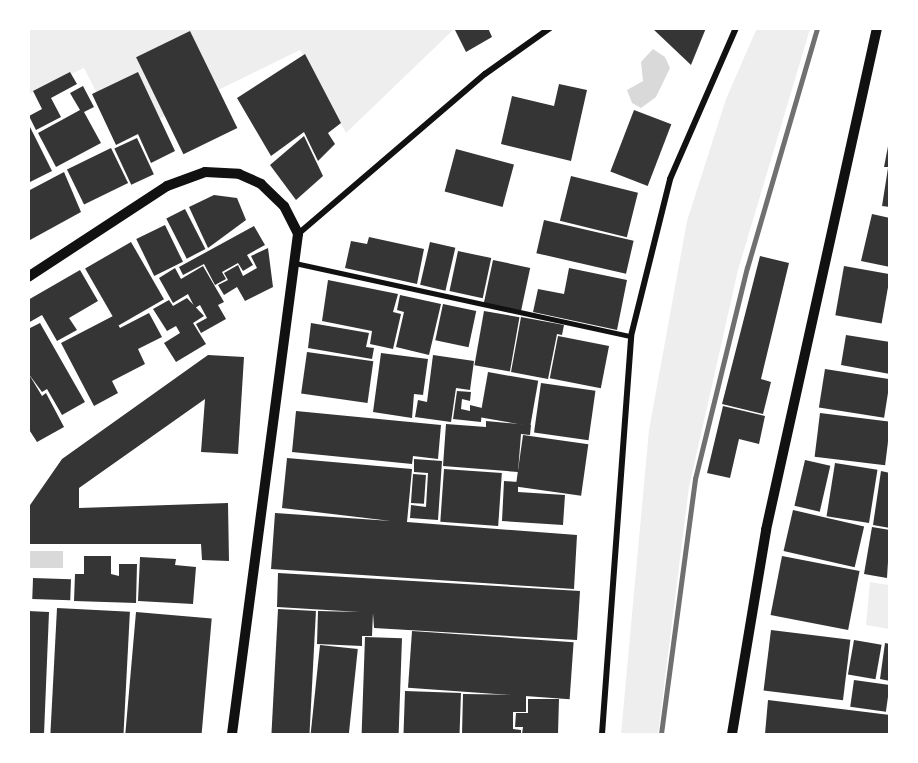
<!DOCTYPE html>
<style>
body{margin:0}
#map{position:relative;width:918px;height:763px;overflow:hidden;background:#fff;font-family:"Roboto Condensed",sans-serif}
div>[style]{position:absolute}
.green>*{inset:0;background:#eee}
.water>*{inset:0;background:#d9d9d9;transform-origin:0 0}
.building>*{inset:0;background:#353535;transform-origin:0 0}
.service>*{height:4.5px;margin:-2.25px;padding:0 2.25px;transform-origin:2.25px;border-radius:2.25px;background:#111}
.minor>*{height:6px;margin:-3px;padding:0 3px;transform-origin:3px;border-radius:3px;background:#111}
.tertiary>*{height:10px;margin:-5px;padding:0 5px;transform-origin:5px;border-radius:5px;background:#111}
.rail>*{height:4.5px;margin:-2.25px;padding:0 2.25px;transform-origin:2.25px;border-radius:2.25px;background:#707070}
span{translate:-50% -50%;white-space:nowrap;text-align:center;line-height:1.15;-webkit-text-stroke:4.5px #fff;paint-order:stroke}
.frame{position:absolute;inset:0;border:30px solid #fff;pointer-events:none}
</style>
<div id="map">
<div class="green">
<i style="clip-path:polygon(450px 28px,452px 31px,346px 133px,300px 50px,120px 138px,84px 68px,29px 94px,29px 29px)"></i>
<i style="clip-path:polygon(757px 28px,810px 29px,738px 270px,689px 487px,658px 734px,621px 734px,649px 430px,687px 221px,726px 99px)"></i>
<i style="clip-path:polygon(870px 582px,889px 585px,889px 629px,866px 625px)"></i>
</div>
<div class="water">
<i style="clip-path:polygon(653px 49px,665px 57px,670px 68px,656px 97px,641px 108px,632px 103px,627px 90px,643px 81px,641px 62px)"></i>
<i style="left:28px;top:551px;width:35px;height:17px"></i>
</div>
<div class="building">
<i style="clip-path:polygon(454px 28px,488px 28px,492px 37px,466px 52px)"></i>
<i style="clip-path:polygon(652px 28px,706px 28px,691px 65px)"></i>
<i style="left:190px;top:31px;width:108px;height:60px;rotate:64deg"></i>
<i style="clip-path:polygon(305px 54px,341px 123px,328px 133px,335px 144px,318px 161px,304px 132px,271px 156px,237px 98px)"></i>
<i style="clip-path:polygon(70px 72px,77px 84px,51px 98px,61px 117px,36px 130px,29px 116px,42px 109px,33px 91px)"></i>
<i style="clip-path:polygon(138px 72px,175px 151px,151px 163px,138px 134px,116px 145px,92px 94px)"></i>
<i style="clip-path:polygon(559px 84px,587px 90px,571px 161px,501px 144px,512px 96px,554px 106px)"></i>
<i style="clip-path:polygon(83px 86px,94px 107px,84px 112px,101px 143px,56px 167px,38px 133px,80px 110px,70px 93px)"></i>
<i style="left:634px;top:110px;width:40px;height:66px;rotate:21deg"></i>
<i style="clip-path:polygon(28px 123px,52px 171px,28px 183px)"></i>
<i style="clip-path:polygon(304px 136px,323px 176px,296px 200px,270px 165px)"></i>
<i style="clip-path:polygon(890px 136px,890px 167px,884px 167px)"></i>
<i style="left:137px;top:138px;width:40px;height:25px;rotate:65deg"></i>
<i style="left:111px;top:148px;width:39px;height:49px;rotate:64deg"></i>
<i style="left:456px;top:149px;width:60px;height:44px;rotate:15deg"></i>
<i style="clip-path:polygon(888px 168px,890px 168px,890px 207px,882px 206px)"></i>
<i style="clip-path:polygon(64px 172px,81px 212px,30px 240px,28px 191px)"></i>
<i style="left:571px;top:176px;width:69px;height:46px;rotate:14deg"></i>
<i style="clip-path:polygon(214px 195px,237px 198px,246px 220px,208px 248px,189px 207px)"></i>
<i style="left:185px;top:209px;width:45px;height:21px;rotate:63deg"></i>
<i style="clip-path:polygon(872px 214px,890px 218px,890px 267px,861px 261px)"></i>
<i style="left:544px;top:220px;width:92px;height:34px;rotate:13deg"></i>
<i style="left:165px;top:225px;width:41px;height:32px;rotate:64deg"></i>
<i style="clip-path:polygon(254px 226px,265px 245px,247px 255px,253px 265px,243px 271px,238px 263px,222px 272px,226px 279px,215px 285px,204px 264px,183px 275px,179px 267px)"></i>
<i style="clip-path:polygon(369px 237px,424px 249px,417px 284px,345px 268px,351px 241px,367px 244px)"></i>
<i style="left:131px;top:242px;width:66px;height:53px;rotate:60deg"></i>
<i style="left:430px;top:242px;width:26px;height:44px;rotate:13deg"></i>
<i style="clip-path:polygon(268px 248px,273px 287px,245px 301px,237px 287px,224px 295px,218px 285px,228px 280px,224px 273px,238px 265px,243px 276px,257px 268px,251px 256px)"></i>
<i style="left:458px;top:251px;width:34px;height:41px;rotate:12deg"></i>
<i style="clip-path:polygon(760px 256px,789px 263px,761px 379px,771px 382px,763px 414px,722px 404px)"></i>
<i style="left:493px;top:260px;width:38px;height:44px;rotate:12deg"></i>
<i style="clip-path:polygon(203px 266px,224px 302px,218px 305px,226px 319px,201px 333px,196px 324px,207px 318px,200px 305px,195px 308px,188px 294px,173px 303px,159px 278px,175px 268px,181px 279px)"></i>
<i style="left:844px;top:266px;width:47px;height:50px;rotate:10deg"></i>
<i style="clip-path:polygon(569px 268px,627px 280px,617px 330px,533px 312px,538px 289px,564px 294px)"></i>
<i style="clip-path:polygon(80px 270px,98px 301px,69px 318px,77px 330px,57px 341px,42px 315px,28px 323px,28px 300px)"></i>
<i style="clip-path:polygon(328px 280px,398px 294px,393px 312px,401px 314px,393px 349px,370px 344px,372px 331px,322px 321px)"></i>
<i style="clip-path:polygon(400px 295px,441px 304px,429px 355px,396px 347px,404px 312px,397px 310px)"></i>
<i style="clip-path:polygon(187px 298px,204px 316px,193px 323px,206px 344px,176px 362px,164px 343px,180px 333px,176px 326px,167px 331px,153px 309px,169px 300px,173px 306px)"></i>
<i style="left:443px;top:304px;width:34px;height:37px;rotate:12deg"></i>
<i style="left:484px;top:311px;width:36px;height:55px;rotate:10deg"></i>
<i style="clip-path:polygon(149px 313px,162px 337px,138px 349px,145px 364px,112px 381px,118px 393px,94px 406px,61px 343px,113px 316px,120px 328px)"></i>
<i style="clip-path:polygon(521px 317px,564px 325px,562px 335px,557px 334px,548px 379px,511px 372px)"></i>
<i style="clip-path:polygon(40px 323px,85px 402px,62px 415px,47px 389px,42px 392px,28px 373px,28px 329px)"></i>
<i style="clip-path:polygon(311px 323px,369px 333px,366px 347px,374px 348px,372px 359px,308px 348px)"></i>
<i style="clip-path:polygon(846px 335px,890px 342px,890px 374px,841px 365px)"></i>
<i style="left:558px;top:336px;width:52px;height:43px;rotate:11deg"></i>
<i style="left:307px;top:352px;width:67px;height:42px;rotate:8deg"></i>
<i style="clip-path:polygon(381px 353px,428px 359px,423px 395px,414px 394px,412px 418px,373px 412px)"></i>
<i style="clip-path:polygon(208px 355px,244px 357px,238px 454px,201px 452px,205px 399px,79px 488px,79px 508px,228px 503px,229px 561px,202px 560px,201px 544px,28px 544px,28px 508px,62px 459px)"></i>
<i style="clip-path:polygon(433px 355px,474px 361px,470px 390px,456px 388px,451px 422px,415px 417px,418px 400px,427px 402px)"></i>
<i style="left:825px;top:369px;width:66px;height:39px;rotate:9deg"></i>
<i style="left:488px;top:372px;width:51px;height:46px;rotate:10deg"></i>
<i style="clip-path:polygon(30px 376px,42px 396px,46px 393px,64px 427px,37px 442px,28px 428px)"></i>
<i style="left:541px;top:383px;width:55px;height:50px;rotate:8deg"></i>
<i style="clip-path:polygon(457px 391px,471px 392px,470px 401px,462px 399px,461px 409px,470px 411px,470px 405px,482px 408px,481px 422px,453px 419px)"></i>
<i style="clip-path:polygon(723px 406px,765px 416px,759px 444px,739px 439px,730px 478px,707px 473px)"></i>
<i style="clip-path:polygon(296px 411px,441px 425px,438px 459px,413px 456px,412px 464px,292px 452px)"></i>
<i style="left:820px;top:413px;width:71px;height:44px;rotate:7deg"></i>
<i style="clip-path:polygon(486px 421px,531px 425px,530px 435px,521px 434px,518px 472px,443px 466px,446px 424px,486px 427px)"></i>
<i style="left:523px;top:435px;width:66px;height:52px;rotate:8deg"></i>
<i style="clip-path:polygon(287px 458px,412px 469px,407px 522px,577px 535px,574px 589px,271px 569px,275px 513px,391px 521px,282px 508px)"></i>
<i style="clip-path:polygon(414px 459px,442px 461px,438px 520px,410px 518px,411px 505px,426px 507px,428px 473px,414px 472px)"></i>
<i style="left:805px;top:460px;width:26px;height:47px;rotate:13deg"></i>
<i style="left:835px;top:463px;width:43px;height:54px;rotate:9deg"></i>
<i style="left:444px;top:469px;width:58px;height:53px;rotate:4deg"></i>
<i style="clip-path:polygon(881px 471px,890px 473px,890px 528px,873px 525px)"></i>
<i style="left:413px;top:474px;width:13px;height:29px;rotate:4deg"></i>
<i style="clip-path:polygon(504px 481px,518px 482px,518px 492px,565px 495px,563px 525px,502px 521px)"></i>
<i style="left:793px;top:510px;width:73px;height:42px;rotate:13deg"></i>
<i style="clip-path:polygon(872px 527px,890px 530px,887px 578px,864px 574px)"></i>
<i style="clip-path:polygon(84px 556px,111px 556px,111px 574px,119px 576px,119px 564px,137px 564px,136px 603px,74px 601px,75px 574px,84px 574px)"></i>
<i style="left:782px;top:556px;width:79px;height:60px;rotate:11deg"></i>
<i style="clip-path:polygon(140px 557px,176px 559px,175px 565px,196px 567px,193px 604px,138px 601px)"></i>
<i style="clip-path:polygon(278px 573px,580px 591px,577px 640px,374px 628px,373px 613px,372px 636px,362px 636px,362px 646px,317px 644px,318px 611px,360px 612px,277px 607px)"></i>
<i style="left:33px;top:578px;width:38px;height:21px;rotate:2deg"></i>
<i style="left:57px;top:608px;width:73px;height:126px;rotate:3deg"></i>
<i style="left:278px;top:609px;width:38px;height:125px;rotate:3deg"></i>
<i style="clip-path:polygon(28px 611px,49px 612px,44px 734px,28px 734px)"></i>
<i style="left:136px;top:612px;width:76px;height:122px;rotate:5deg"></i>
<i style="left:771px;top:630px;width:80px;height:61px;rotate:7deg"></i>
<i style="left:412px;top:631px;width:162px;height:57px;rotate:4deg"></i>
<i style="left:365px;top:637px;width:37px;height:97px;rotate:2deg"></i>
<i style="left:854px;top:640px;width:28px;height:35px;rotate:10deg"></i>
<i style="clip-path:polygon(885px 643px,890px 644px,890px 681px,880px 679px)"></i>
<i style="left:320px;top:645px;width:38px;height:89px;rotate:6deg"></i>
<i style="left:854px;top:680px;width:36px;height:27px;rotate:8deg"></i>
<i style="left:405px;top:691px;width:56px;height:43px;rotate:2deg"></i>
<i style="clip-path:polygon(463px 694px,526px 695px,526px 712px,513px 712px,513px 729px,521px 730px,521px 734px,462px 734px)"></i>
<i style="clip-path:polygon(528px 699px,559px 699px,558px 734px,522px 734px,523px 727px,515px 727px,516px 713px,528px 713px)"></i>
<i style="clip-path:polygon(768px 700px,890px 715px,890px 734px,765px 734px)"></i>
</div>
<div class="service">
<i style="left:295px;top:263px;width:344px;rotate:12.3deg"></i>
</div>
<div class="minor">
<i style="left:298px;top:234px;width:246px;rotate:-40.6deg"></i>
<i style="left:485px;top:74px;width:80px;rotate:-35.3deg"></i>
<i style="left:602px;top:734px;width:399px;rotate:-85.8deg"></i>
<i style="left:631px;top:336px;width:162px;rotate:-76deg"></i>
<i style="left:670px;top:179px;width:165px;rotate:-66.4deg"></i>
</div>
<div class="tertiary">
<i style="left:28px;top:277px;width:166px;rotate:-33.2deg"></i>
<i style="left:167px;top:186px;width:40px;rotate:-20.2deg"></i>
<i style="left:205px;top:172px;width:34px;rotate:3deg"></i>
<i style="left:239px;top:174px;width:24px;rotate:24deg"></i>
<i style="left:261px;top:184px;width:32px;rotate:44deg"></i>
<i style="left:284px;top:206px;width:31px;rotate:63deg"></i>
<i style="left:298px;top:234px;width:504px;rotate:97.52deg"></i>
<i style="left:732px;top:734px;width:207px;rotate:-80.5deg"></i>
<i style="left:766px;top:530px;width:514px;rotate:-77.53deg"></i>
</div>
<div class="rail">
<i style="left:661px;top:734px;width:257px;rotate:-82.4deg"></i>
<i style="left:695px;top:479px;width:217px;rotate:-76.2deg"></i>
<i style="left:747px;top:268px;width:250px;rotate:-73.7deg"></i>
</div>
<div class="frame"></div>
</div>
